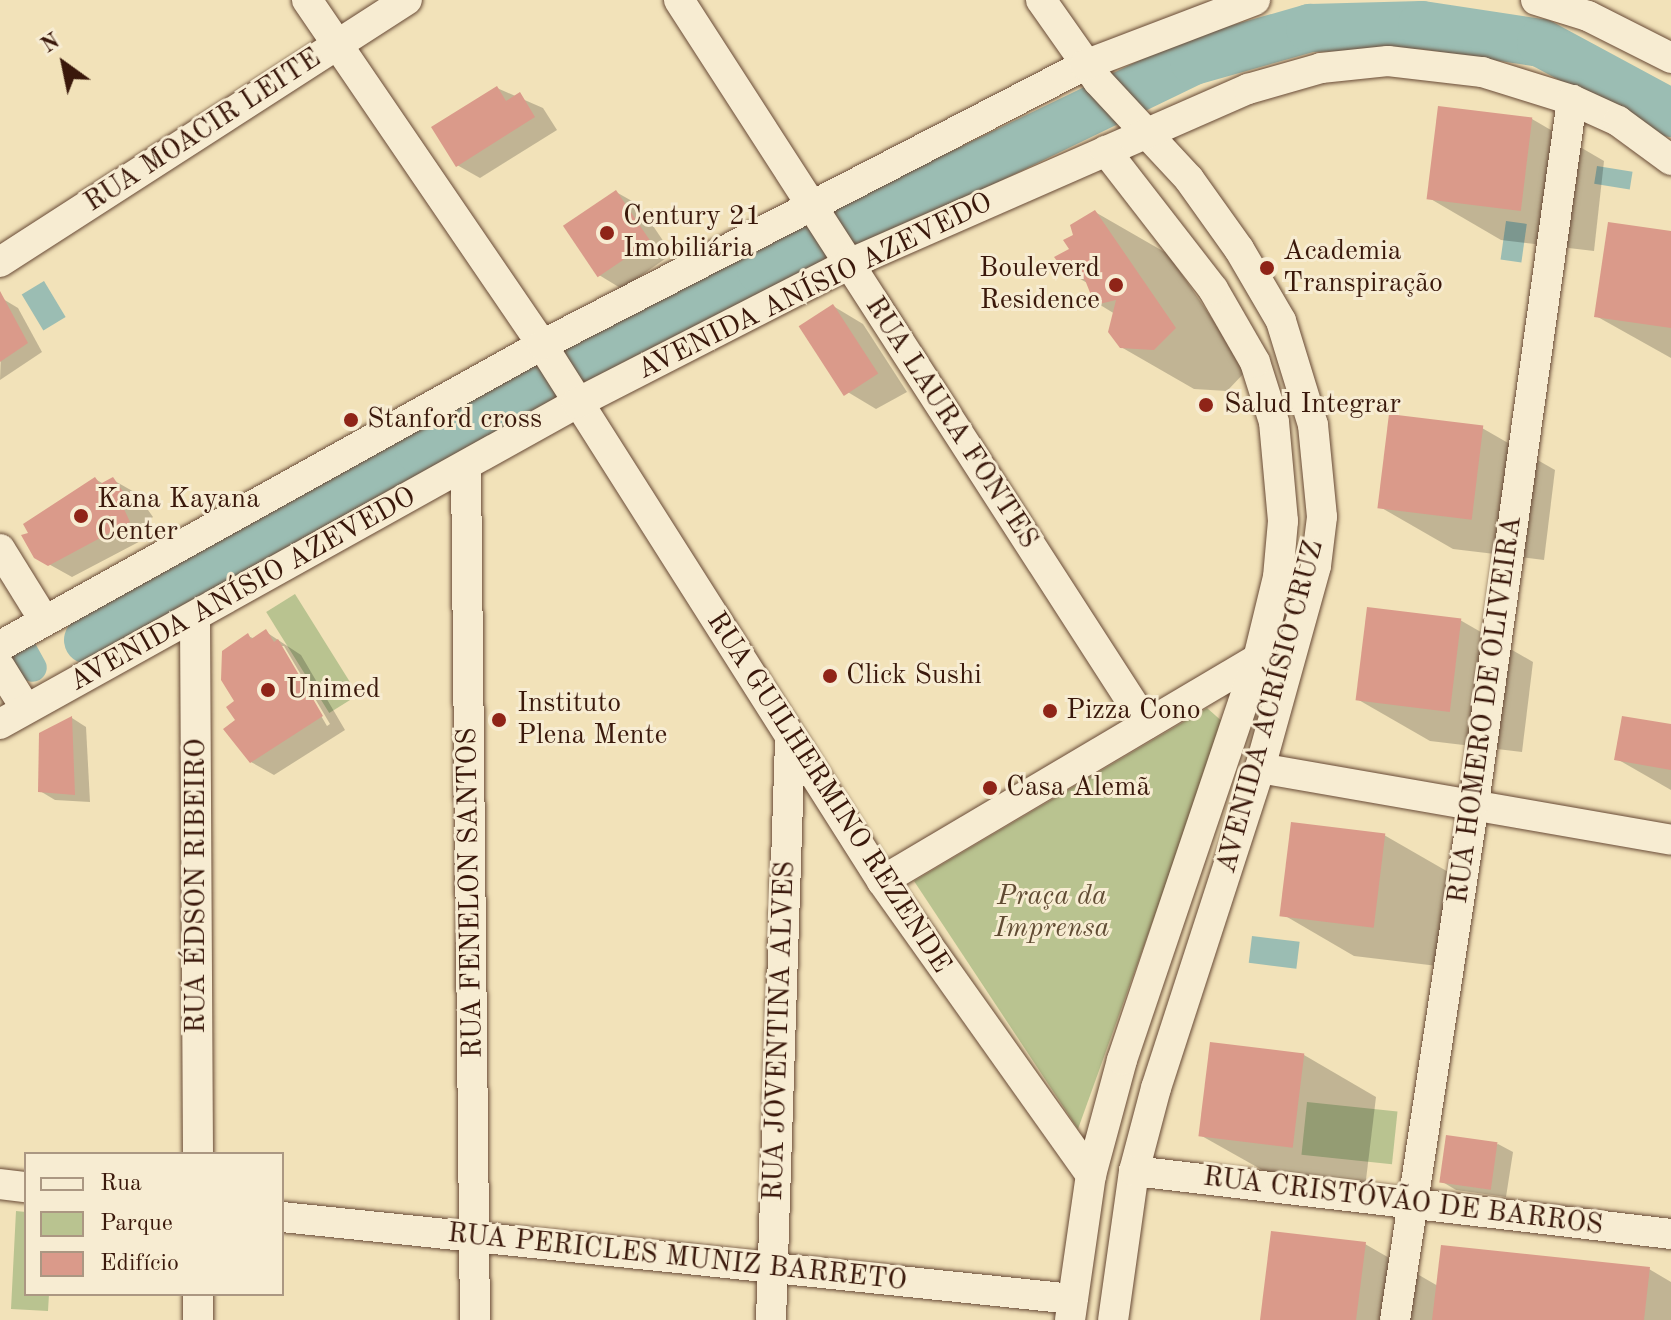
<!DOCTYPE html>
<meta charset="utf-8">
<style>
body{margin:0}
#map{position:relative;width:1671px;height:1320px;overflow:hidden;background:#f2e2b9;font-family:"Old Standard TT",serif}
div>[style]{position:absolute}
.green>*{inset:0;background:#b9c390;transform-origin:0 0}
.water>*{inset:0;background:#9bbdb3;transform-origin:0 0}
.shadow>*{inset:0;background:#0003}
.canal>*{height:28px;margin:-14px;padding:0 14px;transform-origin:14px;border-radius:14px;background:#9bbdb3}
.river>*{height:48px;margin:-24px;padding:0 24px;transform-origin:24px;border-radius:24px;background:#9bbdb3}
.building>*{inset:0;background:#da9a8a;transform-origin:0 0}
.roads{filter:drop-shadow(0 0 2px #684a36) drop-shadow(0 0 2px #684a36)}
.minor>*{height:30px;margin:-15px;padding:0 15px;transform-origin:15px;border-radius:15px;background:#f7ecd2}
.dots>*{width:22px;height:22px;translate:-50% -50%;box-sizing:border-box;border:4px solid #f7ecd2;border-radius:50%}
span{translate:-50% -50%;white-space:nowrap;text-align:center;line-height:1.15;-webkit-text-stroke:6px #f7ecd2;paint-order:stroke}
.street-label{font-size:28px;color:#3a180b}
.poi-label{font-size:28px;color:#3a180b}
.left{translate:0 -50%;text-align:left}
.right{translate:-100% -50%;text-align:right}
.park-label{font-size:28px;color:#604b33;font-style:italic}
.legend{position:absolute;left:24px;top:1152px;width:260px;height:144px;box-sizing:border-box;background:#f7ecd2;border:2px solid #ab9782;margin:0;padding:10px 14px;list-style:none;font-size:24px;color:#3a180b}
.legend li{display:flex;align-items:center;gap:16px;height:40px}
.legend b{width:40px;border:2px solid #ab9782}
.north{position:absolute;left:24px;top:24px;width:80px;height:80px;-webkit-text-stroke:6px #f7ecd2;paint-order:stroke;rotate:327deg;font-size:22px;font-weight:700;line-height:32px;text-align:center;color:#3a180b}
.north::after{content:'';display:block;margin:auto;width:28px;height:36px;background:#3a180b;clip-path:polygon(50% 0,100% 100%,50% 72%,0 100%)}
</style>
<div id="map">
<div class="green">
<i style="left:295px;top:594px;width:119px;height:34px;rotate:58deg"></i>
<i style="clip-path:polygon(1207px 708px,1224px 723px,1078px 1129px,914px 881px)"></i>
<i style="left:1307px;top:1102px;width:91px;height:53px;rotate:6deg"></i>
<i style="clip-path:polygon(16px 1211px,26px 1212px,26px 1294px,49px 1294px,48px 1311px,11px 1309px)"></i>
</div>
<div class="water">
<i style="left:1597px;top:166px;width:36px;height:18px;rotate:9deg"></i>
<i style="left:1506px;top:221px;width:21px;height:39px;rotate:8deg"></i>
<i style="left:44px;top:281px;width:42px;height:26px;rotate:59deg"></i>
<i style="left:1252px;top:936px;width:48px;height:27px;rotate:7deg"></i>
</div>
<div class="shadow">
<i style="clip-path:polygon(497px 88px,543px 108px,557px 130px,480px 178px,457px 165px)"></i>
<i style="clip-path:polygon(1532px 119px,1604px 161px,1594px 251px,1501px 240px,1429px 198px)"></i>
<i style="clip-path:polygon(616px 192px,639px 205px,672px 254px,622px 289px,599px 275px)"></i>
<i style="clip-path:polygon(1095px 212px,1168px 254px,1247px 370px,1227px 391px,1194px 389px,1121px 347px,1115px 314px,1097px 303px,1089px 284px,1068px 272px,1076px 236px)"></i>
<i style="clip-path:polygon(1671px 233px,1671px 358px,1596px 316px)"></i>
<i style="clip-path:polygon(3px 299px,18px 308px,42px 352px,0 380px)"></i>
<i style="clip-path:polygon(833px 306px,863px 324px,907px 392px,876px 409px,846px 391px)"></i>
<i style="clip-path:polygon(1482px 428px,1555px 470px,1544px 560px,1453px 549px,1380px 507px)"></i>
<i style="clip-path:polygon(95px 479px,104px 484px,113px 480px,136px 493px,153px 517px,145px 523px,152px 535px,72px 577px,36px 557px,30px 534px)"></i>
<i style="clip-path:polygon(1460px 620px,1533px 662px,1522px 752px,1430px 741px,1357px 699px)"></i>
<i style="clip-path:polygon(evenodd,266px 632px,301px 655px,345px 730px,274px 775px,251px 762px,238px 721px,248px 636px,255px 639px,266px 632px,280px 646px,284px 646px,330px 724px,327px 726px,280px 646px)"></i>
<i style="clip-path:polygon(72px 718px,86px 727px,90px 802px,55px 800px,40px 791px)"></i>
<i style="clip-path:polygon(1671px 726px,1671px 790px,1617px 759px)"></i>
<i style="clip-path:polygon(1384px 835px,1457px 877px,1446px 967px,1354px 956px,1282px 914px)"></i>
<i style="clip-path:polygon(1304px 1055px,1376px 1097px,1365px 1188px,1273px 1176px,1200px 1135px)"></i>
<i style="clip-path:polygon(1498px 1144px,1513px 1152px,1506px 1197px,1456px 1190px,1441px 1181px)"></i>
<i style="clip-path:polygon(1365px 1244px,1438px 1286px,1649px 1269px,1671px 1282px,1671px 1320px,1262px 1320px)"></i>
</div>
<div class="canal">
<i style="left:24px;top:652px;width:18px;rotate:61deg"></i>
</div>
<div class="river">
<i style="left:88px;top:640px;width:382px;rotate:-29.9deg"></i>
<i style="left:419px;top:450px;width:386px;rotate:-27.8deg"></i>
<i style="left:761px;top:270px;width:481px;rotate:-25.8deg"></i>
<i style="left:1194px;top:61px;width:121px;rotate:-15.9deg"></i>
<i style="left:1310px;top:28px;width:112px;rotate:-1.5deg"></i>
<i style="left:1422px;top:25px;width:120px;rotate:8.6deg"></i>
<i style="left:1541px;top:43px;width:148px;rotate:28.3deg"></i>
</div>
<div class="building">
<i style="clip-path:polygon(497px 86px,506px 101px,520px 92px,535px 117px,456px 167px,431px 127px)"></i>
<i style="left:1438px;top:106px;width:95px;height:94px;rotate:7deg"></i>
<i style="left:616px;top:190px;width:62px;height:64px;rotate:56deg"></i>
<i style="clip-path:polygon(1095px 210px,1176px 328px,1154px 350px,1120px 348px,1108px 332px,1116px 300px,1095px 305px,1085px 280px,1066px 273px,1054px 257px,1069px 249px,1063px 240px,1073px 235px,1070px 225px)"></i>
<i style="clip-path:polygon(1608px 222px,1671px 231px,1671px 328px,1594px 317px)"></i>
<i style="clip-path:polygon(0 291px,28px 343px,0 362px)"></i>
<i style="left:833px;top:304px;width:83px;height:41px;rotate:57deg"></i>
<i style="left:1389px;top:414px;width:95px;height:95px;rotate:7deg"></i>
<i style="clip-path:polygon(95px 477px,100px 484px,113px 477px,131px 503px,124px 509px,130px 522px,48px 566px,34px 558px,21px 535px,28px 533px,23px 524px)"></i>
<i style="left:1367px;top:607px;width:95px;height:94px;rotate:7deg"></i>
<i style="clip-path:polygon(266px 629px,274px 642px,278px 639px,323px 716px,250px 763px,223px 729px,235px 720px,226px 707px,234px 701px,221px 680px,222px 651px,248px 633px,251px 639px)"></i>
<i style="clip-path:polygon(72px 716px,75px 795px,38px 792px,39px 733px)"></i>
<i style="clip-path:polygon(1622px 716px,1671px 724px,1671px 770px,1614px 760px)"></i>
<i style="left:1291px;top:822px;width:95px;height:95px;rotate:7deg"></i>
<i style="left:1210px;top:1042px;width:95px;height:95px;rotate:7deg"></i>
<i style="left:1446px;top:1135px;width:52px;height:48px;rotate:8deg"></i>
<i style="clip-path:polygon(1271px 1231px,1366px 1242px,1356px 1320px,1260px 1320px)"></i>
<i style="clip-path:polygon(1441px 1245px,1650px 1267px,1644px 1320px,1432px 1320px)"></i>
</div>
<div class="roads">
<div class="minor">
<i style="left:307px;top:0;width:417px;rotate:55.7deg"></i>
<i style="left:542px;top:345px;width:635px;rotate:57.61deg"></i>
<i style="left:882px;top:881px;width:361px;rotate:54.6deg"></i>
<i style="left:679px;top:0;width:862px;rotate:57.18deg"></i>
<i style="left:1041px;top:0;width:99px;rotate:54.9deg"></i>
<i style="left:1098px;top:81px;width:134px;rotate:47.1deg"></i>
<i style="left:1189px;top:179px;width:86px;rotate:54.5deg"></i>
<i style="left:1239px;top:249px;width:83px;rotate:59.7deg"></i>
<i style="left:1281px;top:321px;width:109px;rotate:72.9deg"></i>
<i style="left:1313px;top:425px;width:92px;rotate:84.4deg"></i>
<i style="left:1322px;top:517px;width:49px;rotate:97deg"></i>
<i style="left:1316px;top:566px;width:210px;rotate:105.5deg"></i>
<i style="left:1260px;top:768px;width:336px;rotate:108deg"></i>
<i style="left:1156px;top:1088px;width:86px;rotate:104.8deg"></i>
<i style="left:1134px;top:1171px;width:150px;rotate:98deg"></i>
<i style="left:1536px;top:0;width:54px;rotate:17.1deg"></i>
<i style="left:1588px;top:16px;width:93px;rotate:26.8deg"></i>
<i style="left:0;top:262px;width:484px;rotate:-32.8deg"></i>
<i style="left:466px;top:466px;width:854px;rotate:89.4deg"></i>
<i style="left:0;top:549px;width:84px;rotate:58.2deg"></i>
<i style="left:195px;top:618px;width:536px;rotate:89.68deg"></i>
<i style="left:0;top:646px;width:620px;rotate:-29.05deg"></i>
<i style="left:542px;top:345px;width:611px;rotate:-27.28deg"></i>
<i style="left:1085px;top:65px;width:182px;rotate:-20.9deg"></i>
<i style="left:0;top:667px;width:49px;rotate:58.2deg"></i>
<i style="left:0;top:724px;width:660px;rotate:-29.09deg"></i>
<i style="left:577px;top:403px;width:305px;rotate:-27.1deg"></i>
<i style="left:849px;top:264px;width:436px;rotate:-23.7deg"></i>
<i style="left:1248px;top:89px;width:76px;rotate:-16deg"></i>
<i style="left:1321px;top:68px;width:67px;rotate:-6deg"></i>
<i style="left:1388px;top:61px;width:95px;rotate:6.7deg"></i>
<i style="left:1482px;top:72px;width:94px;rotate:17.3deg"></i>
<i style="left:1572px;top:100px;width:51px;rotate:24.5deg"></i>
<i style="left:1618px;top:121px;width:66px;rotate:36.3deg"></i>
<i style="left:1260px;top:768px;width:417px;rotate:9.9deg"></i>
<i style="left:882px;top:881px;width:437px;rotate:-30.6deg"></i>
<i style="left:1134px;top:1171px;width:541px;rotate:6.69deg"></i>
<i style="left:0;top:1184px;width:26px;rotate:7deg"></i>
<i style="left:282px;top:1217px;width:795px;rotate:5.92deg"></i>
<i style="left:198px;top:1320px;width:26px;rotate:-90deg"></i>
<i style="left:771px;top:1320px;width:579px;rotate:-88.12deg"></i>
<i style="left:1070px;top:1320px;width:147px;rotate:-81.8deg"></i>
<i style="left:1091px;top:1175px;width:119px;rotate:-74.9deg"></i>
<i style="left:1122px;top:1060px;width:423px;rotate:-71.3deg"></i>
<i style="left:1258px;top:659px;width:84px;rotate:-76.3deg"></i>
<i style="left:1278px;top:577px;width:56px;rotate:-84.9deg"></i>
<i style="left:1283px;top:521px;width:99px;rotate:-95.2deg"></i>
<i style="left:1274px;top:422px;width:63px;rotate:-107.6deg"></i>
<i style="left:1255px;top:362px;width:84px;rotate:-119.9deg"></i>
<i style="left:1213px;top:289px;width:175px;rotate:-127.8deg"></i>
<i style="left:1395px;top:1320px;width:523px;rotate:-81.31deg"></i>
<i style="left:1474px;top:803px;width:710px;rotate:-82.06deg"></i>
</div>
</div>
<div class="dots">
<i style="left:607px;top:233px;background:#8f2418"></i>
<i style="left:1267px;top:268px;background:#8f2418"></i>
<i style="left:1116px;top:285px;background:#8f2418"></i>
<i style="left:1206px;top:405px;background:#8f2418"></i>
<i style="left:351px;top:420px;background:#8f2418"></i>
<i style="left:81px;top:516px;background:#8f2418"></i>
<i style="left:830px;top:676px;background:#8f2418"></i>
<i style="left:268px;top:690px;background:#8f2418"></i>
<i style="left:1050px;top:711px;background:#8f2418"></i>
<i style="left:499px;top:720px;background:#8f2418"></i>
<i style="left:990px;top:788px;background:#8f2418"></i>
</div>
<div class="street-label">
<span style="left:203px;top:131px;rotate:-33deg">RUA MOACIR LEITE</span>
<span style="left:815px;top:287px;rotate:-26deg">AVENIDA ANÍSIO AZEVEDO</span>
<span style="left:951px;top:423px;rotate:57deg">RUA LAURA FONTES</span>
<span style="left:243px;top:590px;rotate:-29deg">AVENIDA ANÍSIO AZEVEDO</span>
<span style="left:1271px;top:707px;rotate:-75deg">AVENIDA ACRÍSIO CRUZ</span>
<span style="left:1486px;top:710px;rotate:-82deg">RUA HOMERO DE OLIVEIRA</span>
<span style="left:828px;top:793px;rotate:57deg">RUA GUILHERMINO REZENDE</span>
<span style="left:197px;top:886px;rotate:-90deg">RUA ÉDSON RIBEIRO</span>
<span style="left:471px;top:893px;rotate:-91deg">RUA FENELON SANTOS</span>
<span style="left:780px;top:1031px;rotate:-88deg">RUA JOVENTINA ALVES</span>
<span style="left:1403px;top:1202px;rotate:7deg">RUA CRISTÓVÃO DE BARROS</span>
<span style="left:677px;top:1258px;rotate:6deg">RUA PERICLES MUNIZ BARRETO</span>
</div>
<div class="poi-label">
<span class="left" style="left:623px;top:233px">Century 21<br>Imobiliária</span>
<span class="left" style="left:1283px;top:268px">Academia<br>Transpiração</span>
<span class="right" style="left:1100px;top:285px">Bouleverd<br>Residence</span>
<span class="left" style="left:1224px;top:405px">Salud Integrar</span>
<span class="left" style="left:367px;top:420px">Stanford cross</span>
<span class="left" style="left:97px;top:516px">Kana Kayana<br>Center</span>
<span class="left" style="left:846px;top:676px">Click Sushi</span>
<span class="left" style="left:286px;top:690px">Unimed</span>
<span class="left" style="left:517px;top:720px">Instituto<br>Plena Mente</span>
<span class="left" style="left:1066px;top:711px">Pizza Cono</span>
<span class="left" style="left:1006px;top:788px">Casa Alemã</span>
</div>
<div class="park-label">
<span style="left:1052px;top:913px">Praça da<br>Imprensa</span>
</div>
<ul class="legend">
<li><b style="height:10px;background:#f7ecd2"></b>Rua</li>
<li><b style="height:22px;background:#b9c390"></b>Parque</li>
<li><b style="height:22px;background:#da9a8a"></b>Edifício</li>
</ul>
<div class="north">N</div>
</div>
